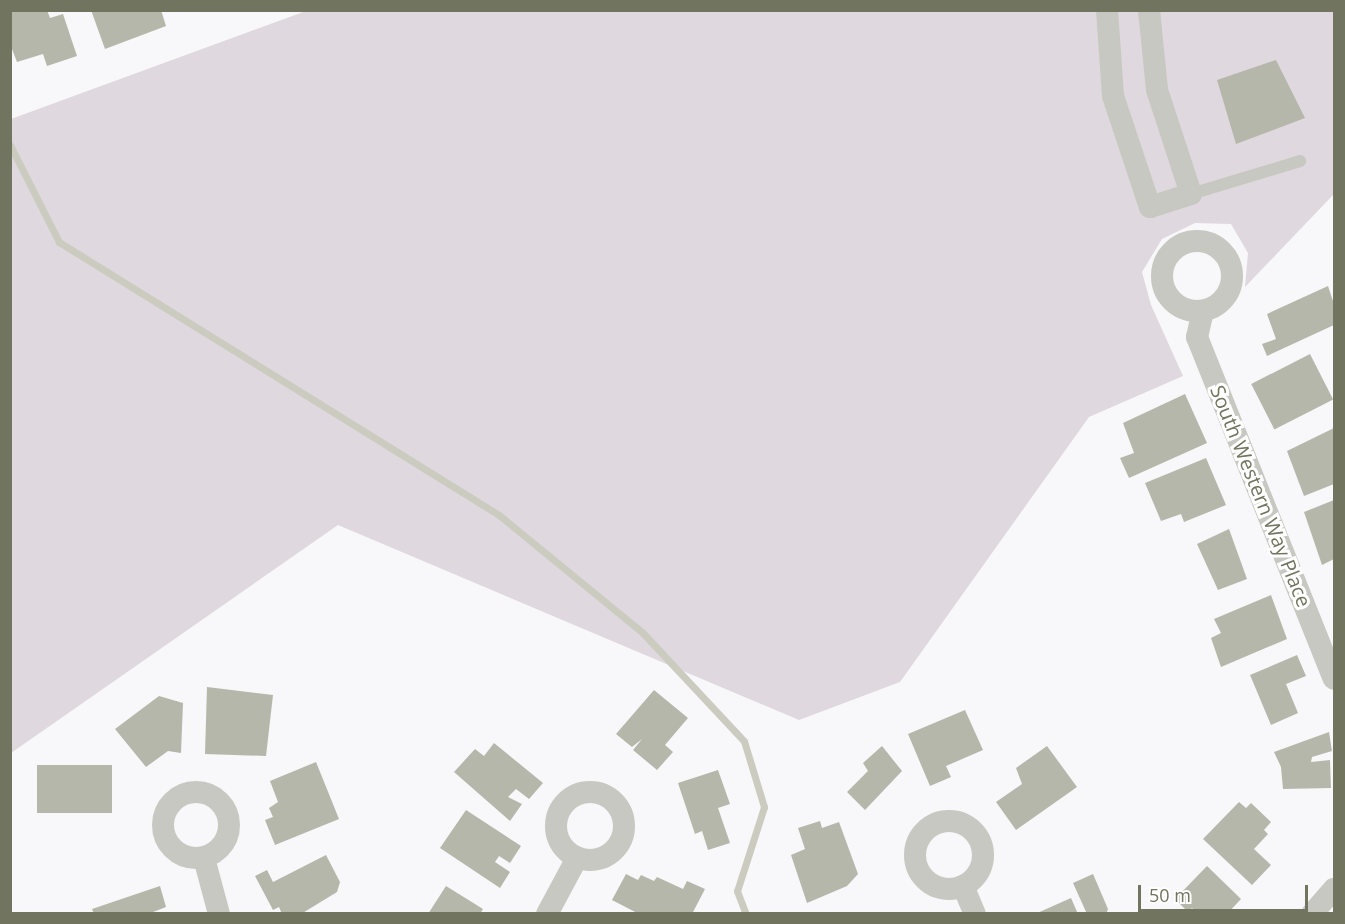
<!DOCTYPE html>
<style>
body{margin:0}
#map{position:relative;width:1345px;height:924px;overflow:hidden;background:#f8f7f9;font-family:"Open Sans",sans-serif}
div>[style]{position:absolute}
.green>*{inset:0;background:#dfd8de}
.stream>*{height:7px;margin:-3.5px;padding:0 3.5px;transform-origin:3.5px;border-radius:3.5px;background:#cccbbf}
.building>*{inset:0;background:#b6b7ab;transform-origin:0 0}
.service>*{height:12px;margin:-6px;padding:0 6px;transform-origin:6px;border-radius:6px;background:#c7c8c1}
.minor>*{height:22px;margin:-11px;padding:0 11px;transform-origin:11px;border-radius:11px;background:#c7c8c1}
.minor>.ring{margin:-11px;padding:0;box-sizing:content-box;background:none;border:22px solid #c7c8c1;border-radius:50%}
span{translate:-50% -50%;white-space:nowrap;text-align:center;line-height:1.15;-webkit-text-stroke:6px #fff;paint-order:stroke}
.street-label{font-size:20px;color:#71745e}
.frame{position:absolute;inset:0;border:12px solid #71745e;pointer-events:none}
.scale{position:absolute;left:1138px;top:885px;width:170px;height:27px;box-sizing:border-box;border:3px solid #71745e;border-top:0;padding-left:8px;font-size:18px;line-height:21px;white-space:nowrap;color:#71745e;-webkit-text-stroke:4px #fff;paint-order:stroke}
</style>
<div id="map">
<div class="green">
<i style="clip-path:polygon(306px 11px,1334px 11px,1334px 194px,1245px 287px,1248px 253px,1231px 224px,1195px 223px,1162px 239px,1142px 272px,1151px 305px,1183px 376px,1089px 417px,900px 682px,799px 720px,338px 525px,11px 753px,11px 119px)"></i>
</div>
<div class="stream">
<i style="left:10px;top:145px;width:109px;rotate:63.2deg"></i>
<i style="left:59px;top:242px;width:518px;rotate:31.82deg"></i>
<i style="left:499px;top:515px;width:185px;rotate:39.3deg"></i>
<i style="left:642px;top:632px;width:149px;rotate:46.9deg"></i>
<i style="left:744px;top:741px;width:69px;rotate:73.1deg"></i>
<i style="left:764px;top:807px;width:88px;rotate:107.8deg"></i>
<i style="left:737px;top:891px;width:25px;rotate:69deg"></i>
</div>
<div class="building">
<i style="clip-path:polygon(10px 10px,47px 10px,50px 18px,63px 14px,77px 56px,47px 66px,43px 54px,17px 62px,10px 44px)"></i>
<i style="clip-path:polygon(91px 10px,161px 10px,166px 26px,105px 49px)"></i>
<i style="clip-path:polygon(1276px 60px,1305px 118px,1236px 144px,1217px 80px)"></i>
<i style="clip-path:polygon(1328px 286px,1334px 304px,1334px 325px,1267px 356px,1262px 344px,1276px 339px,1267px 314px)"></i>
<i style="left:1310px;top:354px;width:51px;height:66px;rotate:63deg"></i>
<i style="clip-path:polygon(1185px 394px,1207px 443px,1129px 478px,1120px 458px,1134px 453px,1123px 423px)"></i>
<i style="clip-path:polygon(1334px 428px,1334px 484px,1304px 496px,1287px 451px)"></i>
<i style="clip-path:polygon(1206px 458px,1226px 505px,1184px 522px,1181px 514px,1161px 521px,1145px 483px)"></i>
<i style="clip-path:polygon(1334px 500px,1334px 559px,1322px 565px,1304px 512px)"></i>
<i style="clip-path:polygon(1229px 529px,1247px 579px,1218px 590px,1197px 544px)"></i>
<i style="clip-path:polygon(1271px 595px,1287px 639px,1221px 667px,1211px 638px,1221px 633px,1214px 619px)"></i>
<i style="clip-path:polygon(1297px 655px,1306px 676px,1286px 684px,1298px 713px,1271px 725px,1250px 675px)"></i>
<i style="clip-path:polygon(207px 687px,273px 695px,266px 756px,205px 754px)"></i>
<i style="clip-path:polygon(654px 690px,688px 718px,665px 745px,673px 752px,657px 770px,633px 750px,642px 739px,632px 747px,616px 734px)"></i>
<i style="clip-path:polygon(159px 696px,183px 703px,181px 753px,168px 751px,146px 767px,115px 729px)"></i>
<i style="clip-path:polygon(965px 710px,983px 750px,946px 766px,951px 777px,930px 786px,908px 734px)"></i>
<i style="clip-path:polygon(1329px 732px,1332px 751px,1312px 757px,1311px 762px,1330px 760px,1331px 788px,1283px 789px,1281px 767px,1274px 752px)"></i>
<i style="clip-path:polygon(494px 743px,543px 783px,529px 799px,516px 789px,508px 797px,522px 804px,510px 821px,454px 772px,475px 749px,484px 756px)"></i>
<i style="clip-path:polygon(882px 746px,902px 771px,865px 810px,847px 792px,868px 771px,863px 763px)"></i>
<i style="clip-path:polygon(1047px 746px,1077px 787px,1016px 830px,996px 802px,1022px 784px,1016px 768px)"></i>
<i style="clip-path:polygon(316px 762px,339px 819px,275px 845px,265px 820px,273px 817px,269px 808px,278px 802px,270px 781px)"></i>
<i style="left:112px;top:765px;width:48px;height:75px;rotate:90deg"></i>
<i style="clip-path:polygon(718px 770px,730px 804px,718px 808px,730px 843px,708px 850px,702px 831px,695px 834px,678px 783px)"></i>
<i style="clip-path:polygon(1239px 802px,1246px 808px,1251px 803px,1271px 822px,1264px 830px,1268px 834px,1254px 849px,1271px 865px,1252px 885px,1203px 839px)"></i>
<i style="clip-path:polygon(466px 810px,521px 846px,510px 863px,499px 856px,495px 862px,510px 872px,500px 888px,440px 848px)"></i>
<i style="clip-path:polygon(820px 821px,822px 828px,839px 822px,858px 874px,847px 886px,807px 903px,791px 855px,805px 849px,798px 828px)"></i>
<i style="clip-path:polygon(326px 855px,340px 882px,337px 892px,301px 914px,282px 914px,279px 907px,273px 910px,255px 876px,267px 870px,273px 882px)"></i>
<i style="clip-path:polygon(1207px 866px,1241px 899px,1227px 914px,1198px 914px,1192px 908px,1188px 912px,1175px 899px)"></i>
<i style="clip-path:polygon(626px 874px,638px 880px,641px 875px,654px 881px,657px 877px,683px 889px,687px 881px,705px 889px,692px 914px,639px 914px,612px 900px)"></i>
<i style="clip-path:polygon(1093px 874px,1108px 909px,1106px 914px,1087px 914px,1073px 883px)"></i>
<i style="clip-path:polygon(160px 886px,166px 907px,148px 914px,94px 914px,92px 909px)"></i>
<i style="clip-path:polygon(446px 886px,483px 909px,480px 914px,428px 914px)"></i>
<i style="clip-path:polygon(1071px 898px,1078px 914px,1035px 914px)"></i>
</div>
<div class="service">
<i style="left:1191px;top:194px;width:114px;rotate:-16.8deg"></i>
</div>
<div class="minor">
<i style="left:1107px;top:10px;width:86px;rotate:86deg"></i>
<i style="left:1113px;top:96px;width:117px;rotate:71.6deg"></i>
<i style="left:1150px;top:207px;width:43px;rotate:-17.6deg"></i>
<i style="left:1191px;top:194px;width:109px;rotate:-108.1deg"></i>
<i style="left:1157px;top:90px;width:80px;rotate:-95.7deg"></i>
<i class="ring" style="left:1162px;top:241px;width:48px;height:48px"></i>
<i style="left:1203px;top:311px;width:27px;rotate:103deg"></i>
<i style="left:1197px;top:337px;width:368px;rotate:68.2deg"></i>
<i class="ring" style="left:163px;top:792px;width:44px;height:44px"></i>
<i class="ring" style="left:556px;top:792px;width:46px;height:46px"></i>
<i class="ring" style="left:915px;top:821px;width:46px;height:46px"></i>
<i style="left:204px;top:858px;width:58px;rotate:75deg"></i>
<i style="left:963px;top:886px;width:30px;rotate:67deg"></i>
<i style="left:547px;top:914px;width:64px;rotate:-61.8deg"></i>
<i style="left:1312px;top:914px;width:33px;rotate:-49deg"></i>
</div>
<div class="street-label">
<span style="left:1261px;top:496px;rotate:68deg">South Western Way Place</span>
</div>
<div class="frame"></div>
<div class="scale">50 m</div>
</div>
